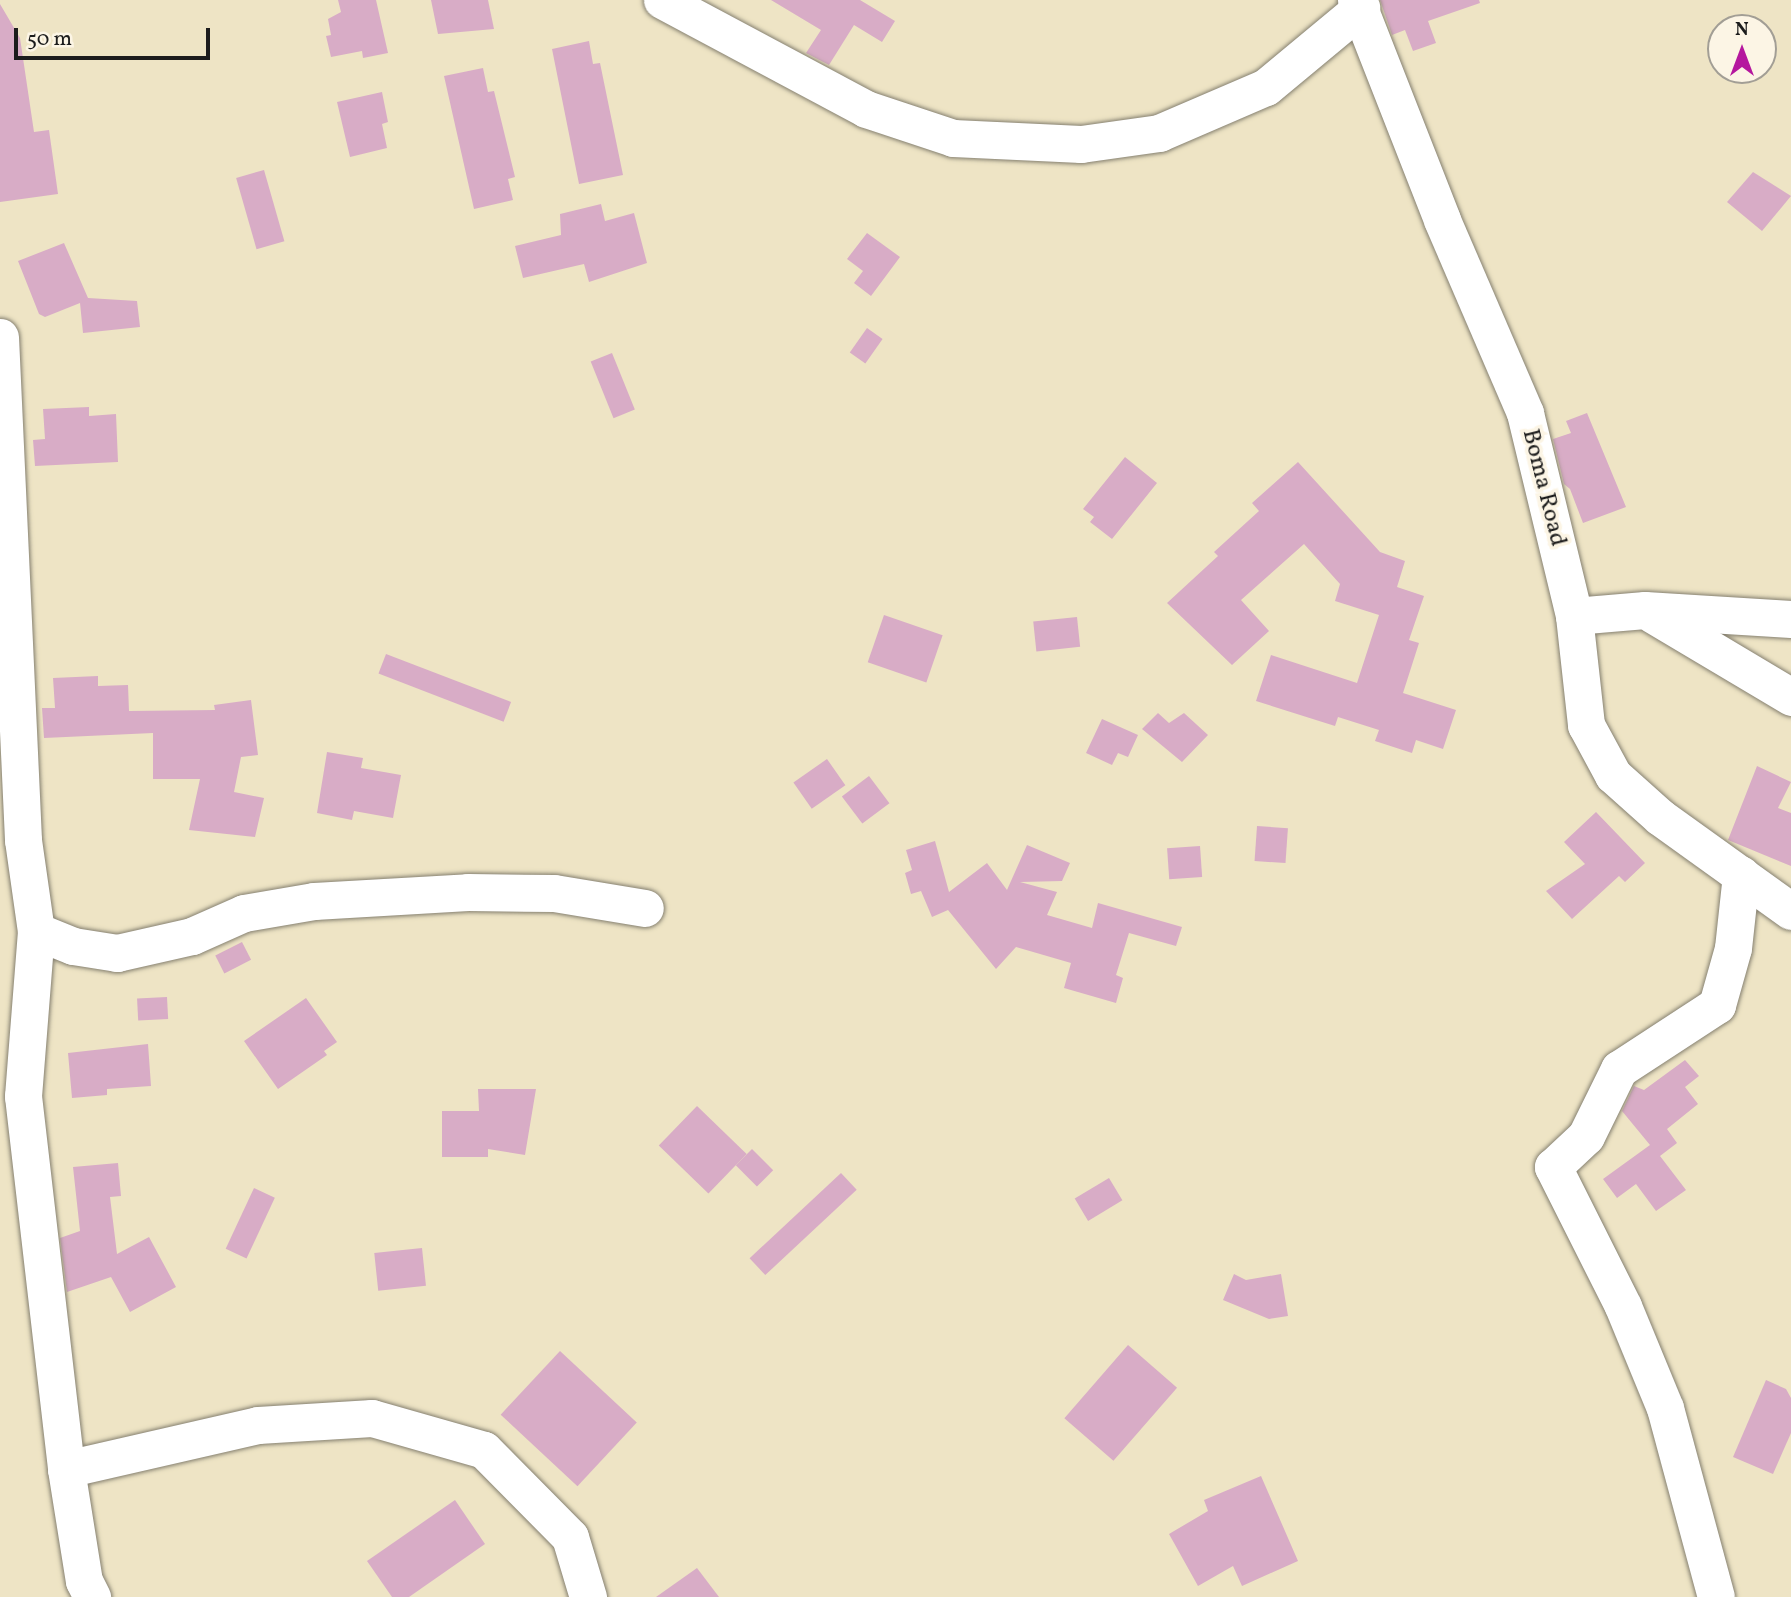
<!DOCTYPE html>
<style>
body{margin:0}
#map{position:relative;width:1791px;height:1597px;overflow:hidden;background:#eee4c5;font-family:Vollkorn,serif}
div>[style]{position:absolute}
.building>*{inset:0;background:#d8acc6;transform-origin:0 0}
.roads{filter:drop-shadow(0 0 2px #858070) drop-shadow(0 0 2px #858070)}
.minor>*{height:37px;margin:-18.5px;padding:0 18.5px;transform-origin:18.5px;border-radius:18.5px;background:#fff}
span{translate:-50% -50%;white-space:nowrap;text-align:center;line-height:1.15;-webkit-text-stroke:7px #fcf5e5;paint-order:stroke}
.street-label{font-size:24px;color:#1c1c1c}
.north{position:absolute;left:1707px;top:14px;width:70px;height:70px;box-sizing:border-box;background:#fcf5e5;border:2px solid #a29e95;border-radius:50%;rotate:0deg;font-size:19px;font-weight:700;line-height:28px;text-align:center;color:#1c1c1c}
.north::after{content:'';display:block;margin:auto;width:24px;height:32px;background:#b5179e;clip-path:polygon(50% 0,100% 100%,50% 72%,0 100%)}
.scale{position:absolute;left:14px;top:28px;width:196px;height:32px;box-sizing:border-box;border:4px solid #1c1c1c;border-top:0;padding-left:9px;font-size:21px;line-height:24px;white-space:nowrap;color:#1c1c1c;-webkit-text-stroke:5px #fcf5e5;paint-order:stroke}
</style>
<div id="map">
<div class="building">
<i style="clip-path:polygon(338px 0,376px 0,388px 53px,363px 58px,362px 51px,331px 57px,326px 36px,331px 35px,328px 19px,341px 12px)"></i>
<i style="clip-path:polygon(431px 0,488px 0,494px 29px,438px 34px)"></i>
<i style="clip-path:polygon(771px 0,860px 0,895px 21px,882px 42px,854px 25px,829px 65px,806px 53px,821px 30px)"></i>
<i style="clip-path:polygon(1380px 0,1479px 0,1480px 3px,1428px 21px,1436px 43px,1413px 51px,1405px 30px,1392px 35px)"></i>
<i style="clip-path:polygon(0 4px,20px 38px,34px 132px,49px 130px,58px 194px,0 202px)"></i>
<i style="clip-path:polygon(589px 41px,593px 64px,600px 63px,623px 175px,579px 184px,552px 49px)"></i>
<i style="clip-path:polygon(483px 68px,488px 92px,494px 91px,515px 177px,508px 179px,513px 200px,474px 209px,444px 76px)"></i>
<i style="clip-path:polygon(382px 92px,388px 122px,382px 124px,387px 148px,350px 157px,337px 102px)"></i>
<i style="left:264px;top:170px;width:74px;height:29px;rotate:74deg"></i>
<i style="clip-path:polygon(1753px 172px,1791px 196px,1762px 231px,1727px 202px)"></i>
<i style="clip-path:polygon(601px 204px,605px 221px,634px 213px,647px 263px,589px 282px,584px 264px,523px 278px,515px 246px,561px 235px,560px 214px)"></i>
<i style="clip-path:polygon(867px 233px,900px 257px,871px 296px,854px 283px,863px 271px,847px 259px)"></i>
<i style="clip-path:polygon(64px 243px,88px 298px,137px 301px,140px 327px,83px 333px,80px 303px,45px 317px,39px 314px,18px 261px)"></i>
<i style="left:867px;top:328px;width:19px;height:30px;rotate:35deg"></i>
<i style="left:612px;top:353px;width:61px;height:23px;rotate:68deg"></i>
<i style="clip-path:polygon(89px 407px,89px 416px,116px 414px,118px 462px,35px 466px,33px 440px,45px 439px,43px 409px)"></i>
<i style="clip-path:polygon(1587px 413px,1626px 507px,1583px 523px,1570px 489px,1564px 484px,1553px 439px,1571px 433px,1566px 421px)"></i>
<i style="clip-path:polygon(1125px 457px,1157px 483px,1112px 539px,1090px 522px,1094px 517px,1083px 509px)"></i>
<i style="clip-path:polygon(1298px 462px,1380px 552px,1405px 561px,1397px 587px,1424px 596px,1409px 640px,1419px 643px,1403px 693px,1456px 710px,1443px 749px,1416px 740px,1412px 753px,1375px 741px,1379px 730px,1338px 717px,1335px 726px,1256px 701px,1271px 655px,1357px 683px,1379px 615px,1335px 601px,1340px 584px,1304px 544px,1241px 600px,1269px 631px,1232px 665px,1167px 603px,1218px 556px,1214px 552px,1259px 511px,1252px 503px)"></i>
<i style="left:884px;top:615px;width:62px;height:50px;rotate:19deg"></i>
<i style="left:1077px;top:617px;width:30px;height:44px;rotate:84deg"></i>
<i style="left:386px;top:654px;width:134px;height:21px;rotate:21deg"></i>
<i style="clip-path:polygon(98px 676px,98px 686px,128px 685px,129px 711px,215px 710px,214px 705px,251px 700px,258px 755px,241px 757px,234px 792px,264px 798px,255px 837px,189px 830px,200px 779px,153px 779px,153px 733px,44px 738px,42px 708px,55px 708px,53px 678px)"></i>
<i style="clip-path:polygon(1158px 713px,1169px 723px,1184px 713px,1208px 735px,1182px 762px,1142px 729px)"></i>
<i style="clip-path:polygon(1102px 719px,1138px 735px,1128px 757px,1118px 753px,1112px 765px,1086px 753px)"></i>
<i style="clip-path:polygon(327px 752px,363px 758px,361px 768px,401px 775px,393px 818px,354px 811px,352px 820px,317px 813px)"></i>
<i style="left:827px;top:759px;width:32px;height:41px;rotate:55deg"></i>
<i style="clip-path:polygon(1757px 766px,1791px 782px,1778px 808px,1791px 813px,1791px 866px,1728px 840px)"></i>
<i style="left:869px;top:776px;width:34px;height:34px;rotate:53deg"></i>
<i style="clip-path:polygon(1596px 812px,1645px 863px,1625px 882px,1619px 876px,1572px 919px,1546px 891px,1585px 864px,1564px 842px)"></i>
<i style="left:1257px;top:826px;width:31px;height:35px;rotate:4deg"></i>
<i style="clip-path:polygon(935px 841px,949px 892px,987px 863px,1007px 890px,1027px 845px,1070px 863px,1062px 881px,1020px 882px,1057px 892px,1047px 915px,1092px 928px,1098px 903px,1182px 927px,1176px 946px,1129px 933px,1116px 975px,1123px 978px,1116px 1003px,1064px 988px,1071px 963px,1016px 947px,996px 969px,948px 910px,932px 917px,921px 891px,911px 894px,905px 873px,912px 870px,906px 850px)"></i>
<i style="left:1200px;top:846px;width:31px;height:33px;rotate:86deg"></i>
<i style="left:242px;top:942px;width:20px;height:30px;rotate:63deg"></i>
<i style="left:167px;top:997px;width:22px;height:30px;rotate:87deg"></i>
<i style="clip-path:polygon(306px 998px,337px 1042px,324px 1051px,327px 1055px,278px 1089px,244px 1041px)"></i>
<i style="clip-path:polygon(148px 1044px,151px 1086px,107px 1089px,107px 1095px,72px 1098px,68px 1053px)"></i>
<i style="clip-path:polygon(1685px 1060px,1699px 1076px,1685px 1087px,1698px 1104px,1667px 1129px,1677px 1143px,1660px 1156px,1686px 1190px,1656px 1211px,1636px 1184px,1617px 1198px,1603px 1179px,1650px 1145px,1622px 1111px,1634px 1086px,1644px 1090px)"></i>
<i style="clip-path:polygon(478px 1089px,536px 1089px,525px 1155px,488px 1149px,488px 1157px,442px 1157px,442px 1111px,479px 1111px)"></i>
<i style="left:697px;top:1106px;width:69px;height:55px;rotate:44deg"></i>
<i style="left:752px;top:1149px;width:30px;height:23px;rotate:45deg"></i>
<i style="clip-path:polygon(118px 1163px,121px 1196px,110px 1197px,117px 1254px,149px 1237px,176px 1287px,130px 1312px,111px 1277px,67px 1292px,60px 1238px,80px 1231px,73px 1167px)"></i>
<i style="left:841px;top:1173px;width:23px;height:125px;rotate:47deg"></i>
<i style="left:1109px;top:1178px;width:26px;height:40px;rotate:59deg"></i>
<i style="left:254px;top:1188px;width:23px;height:67px;rotate:25deg"></i>
<i style="left:422px;top:1248px;width:38px;height:48px;rotate:84deg"></i>
<i style="clip-path:polygon(1234px 1274px,1246px 1280px,1281px 1274px,1288px 1316px,1269px 1319px,1223px 1300px)"></i>
<i style="left:1128px;top:1345px;width:65px;height:97px;rotate:41deg"></i>
<i style="left:560px;top:1351px;width:105px;height:87px;rotate:43deg"></i>
<i style="clip-path:polygon(1766px 1380px,1786px 1389px,1791px 1398px,1791px 1433px,1773px 1474px,1733px 1457px)"></i>
<i style="clip-path:polygon(1261px 1476px,1298px 1561px,1242px 1586px,1233px 1566px,1198px 1586px,1169px 1534px,1208px 1511px,1204px 1500px)"></i>
<i style="clip-path:polygon(455px 1500px,485px 1544px,409px 1597px,392px 1597px,367px 1561px)"></i>
<i style="clip-path:polygon(697px 1568px,719px 1597px,656px 1597px)"></i>
</div>
<div class="roads">
<div class="minor">
<i style="left:662px;top:0;width:231px;rotate:28.1deg"></i>
<i style="left:866px;top:109px;width:92px;rotate:18.4deg"></i>
<i style="left:953px;top:138px;width:128px;rotate:2.7deg"></i>
<i style="left:1081px;top:144px;width:79px;rotate:-8deg"></i>
<i style="left:1159px;top:133px;width:116px;rotate:-23.3deg"></i>
<i style="left:1266px;top:87px;width:124px;rotate:-39.7deg"></i>
<i style="left:1356px;top:0;width:236px;rotate:68.6deg"></i>
<i style="left:1442px;top:220px;width:210px;rotate:66.7deg"></i>
<i style="left:1525px;top:413px;width:209px;rotate:76.4deg"></i>
<i style="left:1574px;top:616px;width:110px;rotate:83.7deg"></i>
<i style="left:1586px;top:725px;width:57px;rotate:61.6deg"></i>
<i style="left:1613px;top:775px;width:63px;rotate:41.8deg"></i>
<i style="left:1660px;top:817px;width:161px;rotate:35.7deg"></i>
<i style="left:0;top:337px;width:504px;rotate:87.38deg"></i>
<i style="left:23px;top:840px;width:92px;rotate:81.9deg"></i>
<i style="left:36px;top:931px;width:166px;rotate:94.5deg"></i>
<i style="left:23px;top:1096px;width:375px;rotate:83.4deg"></i>
<i style="left:66px;top:1469px;width:113px;rotate:80.9deg"></i>
<i style="left:84px;top:1581px;width:18px;rotate:63deg"></i>
<i style="left:1652px;top:614px;width:162px;rotate:30.8deg"></i>
<i style="left:1574px;top:616px;width:71px;rotate:-4.8deg"></i>
<i style="left:1645px;top:610px;width:146px;rotate:3.5deg"></i>
<i style="left:36px;top:931px;width:40px;rotate:22deg"></i>
<i style="left:73px;top:946px;width:45px;rotate:9deg"></i>
<i style="left:117px;top:953px;width:77px;rotate:-12.8deg"></i>
<i style="left:192px;top:936px;width:57px;rotate:-23.9deg"></i>
<i style="left:244px;top:913px;width:71px;rotate:-9.7deg"></i>
<i style="left:314px;top:901px;width:154px;rotate:-3.3deg"></i>
<i style="left:468px;top:892px;width:86px;rotate:0.7deg"></i>
<i style="left:554px;top:893px;width:92px;rotate:9.4deg"></i>
<i style="left:66px;top:1469px;width:197px;rotate:-12.9deg"></i>
<i style="left:258px;top:1425px;width:114px;rotate:-3.5deg"></i>
<i style="left:372px;top:1418px;width:116px;rotate:15.9deg"></i>
<i style="left:484px;top:1450px;width:122px;rotate:45.3deg"></i>
<i style="left:570px;top:1537px;width:63px;rotate:73.3deg"></i>
<i style="left:1716px;top:1597px;width:196px;rotate:-105.1deg"></i>
<i style="left:1665px;top:1408px;width:110px;rotate:-112.4deg"></i>
<i style="left:1623px;top:1306px;width:156px;rotate:-116.7deg"></i>
<i style="left:1553px;top:1167px;width:45px;rotate:-43.2deg"></i>
<i style="left:1586px;top:1136px;width:75px;rotate:-63.8deg"></i>
<i style="left:1619px;top:1069px;width:117px;rotate:-33.1deg"></i>
<i style="left:1717px;top:1005px;width:59px;rotate:-74.3deg"></i>
<i style="left:1733px;top:948px;width:74px;rotate:-83.8deg"></i>
</div>
</div>
<div class="street-label">
<span style="left:1543px;top:488px;rotate:76deg">Boma Road</span>
</div>
<div class="north">N</div>
<div class="scale">50 m</div>
</div>
